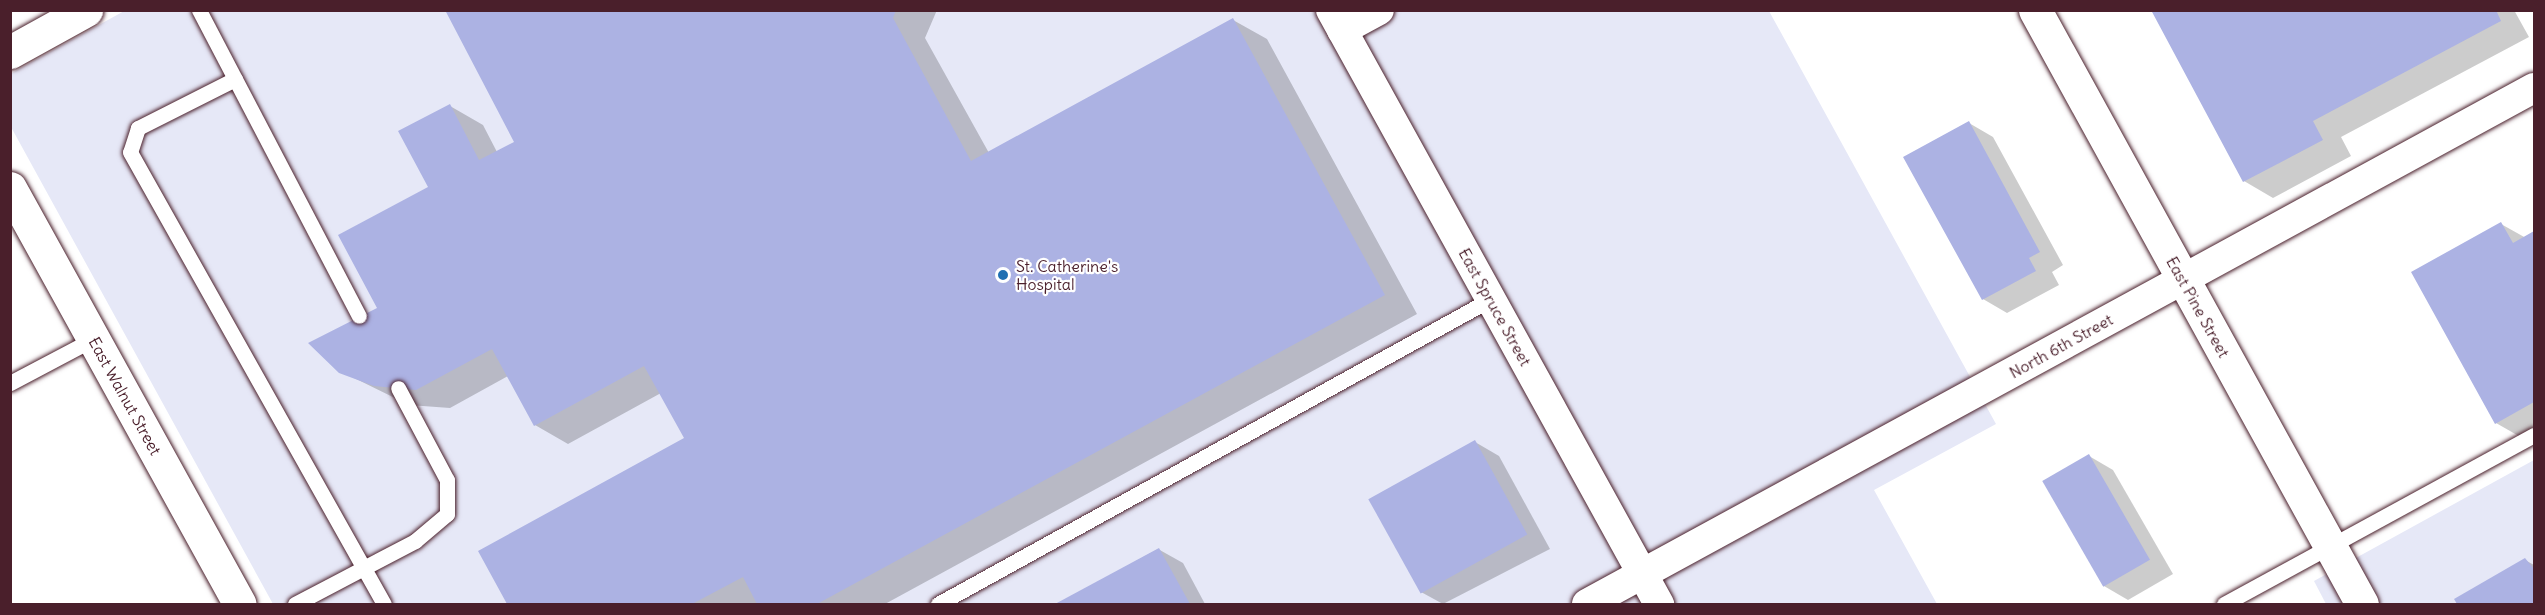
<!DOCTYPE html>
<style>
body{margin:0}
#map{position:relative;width:2545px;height:615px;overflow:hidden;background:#fff;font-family:Delius,sans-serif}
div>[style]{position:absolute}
.built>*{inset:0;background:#e6e8f7}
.shadow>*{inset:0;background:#0003}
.building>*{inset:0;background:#acb2e3;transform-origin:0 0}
.roads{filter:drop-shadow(0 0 2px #4a1f2b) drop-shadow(0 0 2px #4a1f2b)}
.lane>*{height:15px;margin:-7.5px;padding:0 7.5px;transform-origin:7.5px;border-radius:7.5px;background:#fff}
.street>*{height:30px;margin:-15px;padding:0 15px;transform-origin:15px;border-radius:15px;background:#fff}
.secondary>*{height:33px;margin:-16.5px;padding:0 16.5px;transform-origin:16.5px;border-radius:16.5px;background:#fff}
.dots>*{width:16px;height:16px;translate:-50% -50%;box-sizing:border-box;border:3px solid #fff;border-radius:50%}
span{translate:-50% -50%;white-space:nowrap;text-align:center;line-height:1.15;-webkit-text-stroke:4.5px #fff;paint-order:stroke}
.poi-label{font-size:16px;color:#4a1f2b}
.left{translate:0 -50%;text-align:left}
.street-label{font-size:16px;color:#4a1f2b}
.frame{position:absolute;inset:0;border:12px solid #4a1f2b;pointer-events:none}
</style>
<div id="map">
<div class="built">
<i style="clip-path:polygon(126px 10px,1769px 11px,1996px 424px,1874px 490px,1937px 604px,273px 604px,11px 127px,10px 74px)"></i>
<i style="clip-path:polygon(2534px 460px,2534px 604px,2326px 604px,2314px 581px)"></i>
</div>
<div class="shadow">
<i style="clip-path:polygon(446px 10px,937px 10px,925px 38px,989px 153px,1233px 20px,1267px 39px,1417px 314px,885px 604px,509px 604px,480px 552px,686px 439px,661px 393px,568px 444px,535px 425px,508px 376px,450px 408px,409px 405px,340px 371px,379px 308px,430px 188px,450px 106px,483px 125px,497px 152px,516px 142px)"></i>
<i style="clip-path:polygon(2153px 10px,2514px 10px,2529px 37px,2341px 137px,2351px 156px,2273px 198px,2244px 181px)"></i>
<i style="clip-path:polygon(1969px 123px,1993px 137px,2063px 265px,2052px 272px,2059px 285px,2007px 313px,1983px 299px)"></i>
<i style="clip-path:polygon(2501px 224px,2526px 238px,2534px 233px,2534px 433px,2524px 439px,2496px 423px)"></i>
<i style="clip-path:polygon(1475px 442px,1499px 456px,1550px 549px,1443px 604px,1421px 592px)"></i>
<i style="clip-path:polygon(2089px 456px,2113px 470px,2173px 574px,2128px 600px,2104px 586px)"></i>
<i style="clip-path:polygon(1158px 549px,1183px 563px,1205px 604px,1058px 604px)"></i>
<i style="clip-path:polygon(2525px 560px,2534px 565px,2534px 604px,2459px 604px,2456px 600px)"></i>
</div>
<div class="building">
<i style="clip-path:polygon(445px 10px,896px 10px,893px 18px,971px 161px,1233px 18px,1385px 295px,817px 604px,757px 604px,743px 577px,692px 604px,507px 604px,478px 551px,684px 438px,644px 366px,534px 426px,492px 349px,416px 390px,374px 386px,339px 373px,308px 343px,377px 308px,338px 235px,428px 187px,398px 131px,450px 104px,479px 160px,514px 142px)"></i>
<i style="clip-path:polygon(2151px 10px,2496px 10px,2501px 21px,2313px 121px,2323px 140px,2243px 182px)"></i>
<i style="clip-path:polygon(1969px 121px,2040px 252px,2029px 258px,2036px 271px,1982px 300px,1903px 157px)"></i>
<i style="clip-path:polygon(2501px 222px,2513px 243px,2534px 231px,2534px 402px,2495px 424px,2411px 272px)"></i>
<i style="left:1475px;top:440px;width:108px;height:122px;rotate:61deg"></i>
<i style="left:2089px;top:454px;width:122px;height:54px;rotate:60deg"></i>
<i style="clip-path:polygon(1159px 548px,1190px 604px,1055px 604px)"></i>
<i style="clip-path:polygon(2525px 558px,2534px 569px,2534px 604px,2457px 604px,2454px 599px)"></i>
</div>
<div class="roads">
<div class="lane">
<i style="left:199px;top:10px;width:345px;rotate:62.4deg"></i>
<i style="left:235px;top:79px;width:109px;rotate:153.2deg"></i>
<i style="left:138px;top:128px;width:25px;rotate:108deg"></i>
<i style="left:130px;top:152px;width:518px;rotate:60.67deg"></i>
<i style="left:10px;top:383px;width:94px;rotate:-27.9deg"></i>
<i style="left:295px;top:604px;width:136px;rotate:-27.7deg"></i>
<i style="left:415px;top:541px;width:42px;rotate:-40.2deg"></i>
<i style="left:447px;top:514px;width:34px;rotate:-90deg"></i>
<i style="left:447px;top:480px;width:104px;rotate:-118deg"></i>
<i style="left:938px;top:604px;width:632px;rotate:-28.88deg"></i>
<i style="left:2224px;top:604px;width:353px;rotate:-28.6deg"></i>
</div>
<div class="street">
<i style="left:1331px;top:10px;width:679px;rotate:61.09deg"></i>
<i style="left:1342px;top:30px;width:42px;rotate:-28.4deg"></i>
<i style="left:1587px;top:604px;width:1078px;rotate:-28.59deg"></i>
</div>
<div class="secondary">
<i style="left:2035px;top:10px;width:678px;rotate:61.17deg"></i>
<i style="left:10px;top:52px;width:87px;rotate:-28.9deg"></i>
<i style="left:10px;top:188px;width:475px;rotate:61.1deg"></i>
</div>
</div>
<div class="dots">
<i style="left:1003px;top:275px;background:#1f6fb2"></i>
</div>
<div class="poi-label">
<span class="left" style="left:1016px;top:275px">St. Catherine's<br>Hospital</span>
</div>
<div class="street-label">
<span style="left:1495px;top:307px;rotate:61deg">East Spruce Street</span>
<span style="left:2198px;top:307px;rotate:61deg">East Pine Street</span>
<span style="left:2061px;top:346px;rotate:-29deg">North 6th Street</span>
<span style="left:125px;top:396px;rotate:61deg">East Walnut Street</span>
</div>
<div class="frame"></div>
</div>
